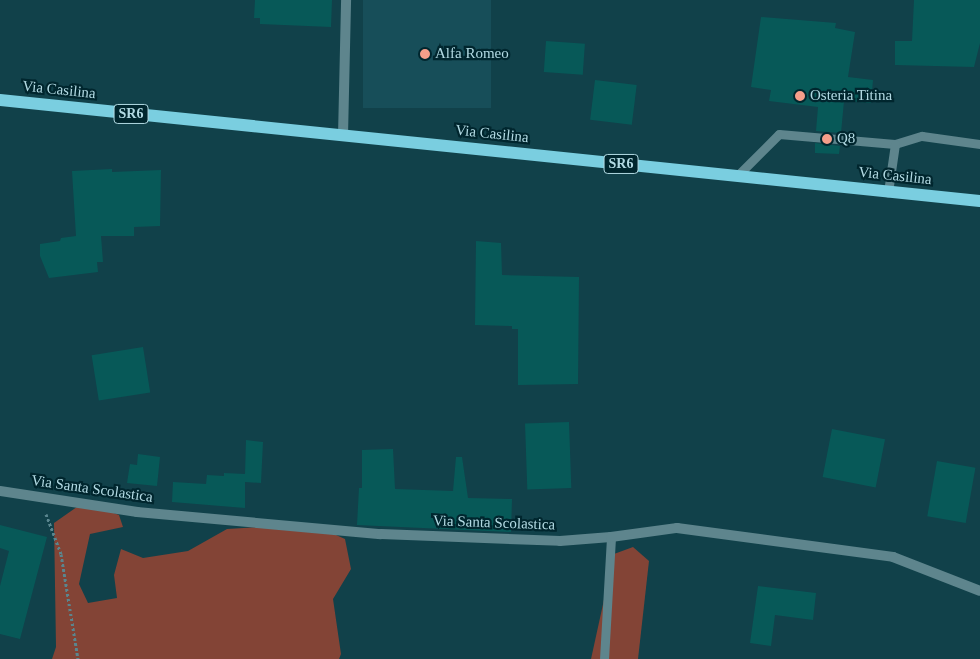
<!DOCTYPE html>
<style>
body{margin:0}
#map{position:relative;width:980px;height:659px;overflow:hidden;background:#11414a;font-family:"Times New Roman",serif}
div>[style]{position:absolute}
.built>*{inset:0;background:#174e59;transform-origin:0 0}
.green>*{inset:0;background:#834436}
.building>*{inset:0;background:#075958;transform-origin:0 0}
.path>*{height:3px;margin-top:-1.5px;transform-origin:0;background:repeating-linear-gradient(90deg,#5a868f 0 2.5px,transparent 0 5px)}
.service>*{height:9px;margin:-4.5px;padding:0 4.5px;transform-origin:4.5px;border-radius:4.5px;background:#5e858d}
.minor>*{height:10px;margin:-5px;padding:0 5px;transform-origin:5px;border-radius:5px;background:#5e858d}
.primary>*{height:12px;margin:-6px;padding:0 6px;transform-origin:6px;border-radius:6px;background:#7acee0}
.dots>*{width:14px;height:14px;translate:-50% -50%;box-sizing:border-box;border:2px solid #00262e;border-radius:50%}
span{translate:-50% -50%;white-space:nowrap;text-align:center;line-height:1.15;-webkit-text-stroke:4.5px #00262e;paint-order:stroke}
.shield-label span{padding:1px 4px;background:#00262e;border:1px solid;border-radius:4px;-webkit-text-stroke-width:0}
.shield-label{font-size:14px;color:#b2dae3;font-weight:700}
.poi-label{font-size:15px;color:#b2dae3}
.left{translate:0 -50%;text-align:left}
.street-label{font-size:15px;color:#b2dae3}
</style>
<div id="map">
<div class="built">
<i style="left:363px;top:0;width:128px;height:108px"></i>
</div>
<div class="green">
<i style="clip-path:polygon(84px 502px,119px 515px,123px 527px,90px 534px,79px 584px,88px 603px,117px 598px,114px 575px,121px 549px,143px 558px,188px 551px,227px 529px,262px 527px,327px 531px,345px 539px,351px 569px,333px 599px,341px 654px,339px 659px,52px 659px,56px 647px,54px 523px)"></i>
<i style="clip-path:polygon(633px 547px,649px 561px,638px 659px,591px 659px,614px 554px)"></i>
</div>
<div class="building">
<i style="clip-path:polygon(255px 0,332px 0,331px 27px,260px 24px,260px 18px,254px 18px)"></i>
<i style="clip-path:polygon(914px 0,980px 0,980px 43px,974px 67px,895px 65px,895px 41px,912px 41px)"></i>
<i style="clip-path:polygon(761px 17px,836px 23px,835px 28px,855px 32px,848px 77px,873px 80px,871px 103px,844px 101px,841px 133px,816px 131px,818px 107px,769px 101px,771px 90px,751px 87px)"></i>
<i style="left:546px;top:41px;width:39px;height:31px;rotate:4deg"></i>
<i style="left:595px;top:80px;width:42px;height:40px;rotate:7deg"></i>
<i style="clip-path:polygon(815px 143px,840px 146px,839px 154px,815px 153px)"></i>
<i style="clip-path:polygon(112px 169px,112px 172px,161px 170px,160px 226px,134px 227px,134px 236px,101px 236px,103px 262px,97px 262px,98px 272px,49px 278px,40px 256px,40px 244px,60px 241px,61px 238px,76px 236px,72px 171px)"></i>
<i style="clip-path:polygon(476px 241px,501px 243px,502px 275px,579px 277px,578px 384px,518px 385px,518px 329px,512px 329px,512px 326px,475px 325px)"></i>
<i style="left:143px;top:347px;width:46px;height:52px;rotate:81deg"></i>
<i style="left:569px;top:422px;width:66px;height:44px;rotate:88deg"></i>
<i style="left:832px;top:429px;width:54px;height:49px;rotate:11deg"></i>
<i style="clip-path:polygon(246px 440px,263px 442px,261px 483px,245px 482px,245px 508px,172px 502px,173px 482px,206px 484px,207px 475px,224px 476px,224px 473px,245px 474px)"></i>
<i style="clip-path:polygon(393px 449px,395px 489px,453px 491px,456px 457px,462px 457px,468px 498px,512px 499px,511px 532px,357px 525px,359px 488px,362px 488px,362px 450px)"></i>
<i style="clip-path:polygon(138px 454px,160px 457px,157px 486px,127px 483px,130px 464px,137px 465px)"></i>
<i style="left:937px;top:461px;width:39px;height:56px;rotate:10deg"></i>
<i style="clip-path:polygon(0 525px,47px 537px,20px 639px,0 634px,0 586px,9px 551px,0 548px)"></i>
<i style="clip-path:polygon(758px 586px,816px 593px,813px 620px,775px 615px,771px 646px,750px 643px)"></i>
</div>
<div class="path">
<i style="left:46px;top:514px;width:43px;rotate:69.4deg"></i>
<i style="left:61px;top:554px;width:106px;rotate:80.8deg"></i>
</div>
<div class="service">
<i style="left:895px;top:144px;width:28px;rotate:-17deg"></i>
<i style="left:922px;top:136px;width:59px;rotate:7.9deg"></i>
<i style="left:737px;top:176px;width:59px;rotate:-45deg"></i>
<i style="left:779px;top:134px;width:116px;rotate:4.9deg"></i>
<i style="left:895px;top:144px;width:49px;rotate:98.3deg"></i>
<i style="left:604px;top:659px;width:122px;rotate:-86.7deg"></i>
</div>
<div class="minor">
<i style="left:343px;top:136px;width:136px;rotate:-88.7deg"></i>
<i style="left:0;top:491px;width:139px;rotate:8.7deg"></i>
<i style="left:137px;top:512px;width:245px;rotate:5.2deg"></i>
<i style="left:381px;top:534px;width:179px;rotate:2.2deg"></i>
<i style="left:560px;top:541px;width:51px;rotate:-4.5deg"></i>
<i style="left:611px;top:537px;width:67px;rotate:-7.8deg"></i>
<i style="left:677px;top:528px;width:218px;rotate:7.6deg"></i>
<i style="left:893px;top:557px;width:93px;rotate:21.3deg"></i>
</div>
<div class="primary">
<i style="left:0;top:100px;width:985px;rotate:5.88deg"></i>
</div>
<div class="dots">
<i style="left:425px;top:54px;background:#f49e8a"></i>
<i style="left:800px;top:96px;background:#f49e8a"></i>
<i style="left:827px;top:139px;background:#f49e8a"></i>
</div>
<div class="shield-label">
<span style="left:131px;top:114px">SR6</span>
<span style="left:621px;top:164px">SR6</span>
</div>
<div class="poi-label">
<span class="left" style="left:435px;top:54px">Alfa Romeo</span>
<span class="left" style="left:810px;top:96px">Osteria Titina</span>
<span class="left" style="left:837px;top:139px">Q8</span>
</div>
<div class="street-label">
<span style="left:59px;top:90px;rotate:6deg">Via Casilina</span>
<span style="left:492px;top:134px;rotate:6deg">Via Casilina</span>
<span style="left:895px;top:176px;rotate:6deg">Via Casilina</span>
<span style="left:92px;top:489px;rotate:8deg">Via Santa Scolastica</span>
<span style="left:494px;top:523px;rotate:2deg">Via Santa Scolastica</span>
</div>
</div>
